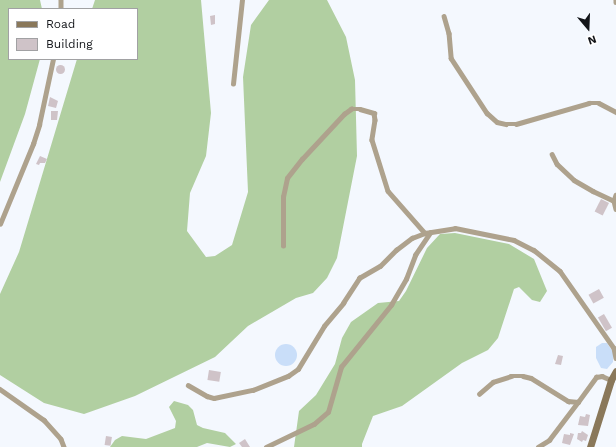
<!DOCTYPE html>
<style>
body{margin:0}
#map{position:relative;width:616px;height:447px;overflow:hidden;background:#f4f8fe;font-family:"Work Sans",sans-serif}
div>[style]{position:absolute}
.forest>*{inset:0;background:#b1cfa1}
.water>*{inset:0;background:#c9def9}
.round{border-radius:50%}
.building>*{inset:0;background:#cfc3c8;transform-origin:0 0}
.street>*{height:4.5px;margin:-2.25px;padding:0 2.25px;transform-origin:2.25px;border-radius:2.25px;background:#aea28d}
.secondary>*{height:7px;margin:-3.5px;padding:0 3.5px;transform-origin:3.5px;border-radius:3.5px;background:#8a785a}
span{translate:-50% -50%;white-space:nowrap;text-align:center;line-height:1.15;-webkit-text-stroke:3.5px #fff;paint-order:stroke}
.legend{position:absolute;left:8px;top:8px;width:130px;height:52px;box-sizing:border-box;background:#fff;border:1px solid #a1a1a3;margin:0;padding:5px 7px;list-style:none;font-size:12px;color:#131519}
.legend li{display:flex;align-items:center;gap:8px;height:20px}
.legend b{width:20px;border:1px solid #a1a1a3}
.north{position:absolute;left:568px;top:8px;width:40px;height:40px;-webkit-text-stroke:3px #fff;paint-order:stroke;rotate:161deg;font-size:11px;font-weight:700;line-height:16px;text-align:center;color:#131519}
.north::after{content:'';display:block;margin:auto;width:14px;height:18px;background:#131519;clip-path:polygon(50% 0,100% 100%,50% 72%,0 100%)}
</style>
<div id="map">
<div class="forest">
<i style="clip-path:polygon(0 0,40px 0,42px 9px,9px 9px,9px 59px,40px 59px,25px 114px,0 182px)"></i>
<i style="clip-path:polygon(95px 0,201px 0,211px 113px,206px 156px,190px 193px,187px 231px,206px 257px,215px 256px,232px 245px,248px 192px,243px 77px,251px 25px,269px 0,327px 0,346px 37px,355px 80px,357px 156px,337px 258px,327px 278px,313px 293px,296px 298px,248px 326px,215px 357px,135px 396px,84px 414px,44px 403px,0 375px,0 294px,19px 252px,77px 59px,137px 59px,137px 9px,92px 9px)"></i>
<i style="clip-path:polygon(455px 233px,509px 244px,534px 259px,547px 291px,540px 302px,532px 300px,519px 287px,514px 289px,498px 338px,488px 350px,462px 363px,402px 406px,373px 416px,362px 444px,362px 447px,294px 447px,299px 411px,316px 395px,335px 364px,342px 338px,351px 322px,378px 303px,399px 301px,406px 291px,427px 248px,440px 234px)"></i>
<i style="clip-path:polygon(174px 401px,188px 405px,193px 410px,197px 425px,203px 428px,225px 433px,236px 444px,230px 447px,207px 443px,197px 447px,110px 447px,115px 440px,122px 436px,146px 439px,175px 428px,176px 421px,169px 407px)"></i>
</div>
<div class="water">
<i style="clip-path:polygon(602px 343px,607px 343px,613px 352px,613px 362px,607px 369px,601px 368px,596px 358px,596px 347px)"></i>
<i class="round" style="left:275px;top:344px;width:22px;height:22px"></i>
</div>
<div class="building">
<i style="clip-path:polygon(215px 15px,215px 24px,211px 25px,210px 16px)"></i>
<i class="round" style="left:55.5px;top:64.5px;width:9px;height:9px"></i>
<i style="clip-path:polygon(50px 97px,58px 101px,56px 108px,48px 106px)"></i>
<i style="clip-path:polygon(51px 111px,58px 111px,57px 120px,51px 120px)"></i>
<i style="clip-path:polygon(40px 156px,47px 159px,45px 163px,40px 163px,39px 165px,36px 164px)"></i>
<i style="left:601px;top:199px;width:9px;height:14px;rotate:27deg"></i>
<i style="left:599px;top:289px;width:10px;height:12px;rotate:61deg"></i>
<i style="left:604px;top:314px;width:16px;height:7px;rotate:60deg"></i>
<i style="clip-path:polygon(558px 355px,563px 356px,561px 365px,555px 364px)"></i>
<i style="left:209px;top:370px;width:12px;height:10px;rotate:9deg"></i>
<i style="clip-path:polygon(586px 414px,590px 415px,588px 426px,578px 425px,580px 416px,585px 417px)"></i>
<i style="clip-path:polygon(582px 431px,588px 435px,586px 441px,583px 440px,582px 442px,577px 439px,578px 433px,581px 433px)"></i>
<i style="clip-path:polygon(570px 433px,574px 434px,570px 445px,562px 443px,564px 434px,570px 435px)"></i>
<i style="left:106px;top:436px;width:6px;height:9px;rotate:9deg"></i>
<i style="clip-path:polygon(245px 439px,250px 447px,242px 447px,239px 443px)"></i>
</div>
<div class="street">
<i style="left:61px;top:0;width:9px;rotate:90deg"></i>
<i style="left:616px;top:0;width:2px;rotate:90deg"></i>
<i style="left:444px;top:16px;width:18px;rotate:74deg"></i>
<i style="left:449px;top:33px;width:25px;rotate:85deg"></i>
<i style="left:451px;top:58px;width:66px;rotate:56.8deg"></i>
<i style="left:487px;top:113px;width:13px;rotate:42deg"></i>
<i style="left:497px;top:122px;width:9px;rotate:13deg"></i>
<i style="left:506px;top:124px;width:10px"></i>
<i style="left:516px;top:124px;width:76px;rotate:-16deg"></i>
<i style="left:589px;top:103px;width:10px"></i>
<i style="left:599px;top:103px;width:19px;rotate:28deg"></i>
<i style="left:233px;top:84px;width:84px;rotate:-83.9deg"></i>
<i style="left:552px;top:154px;width:11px;rotate:63deg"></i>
<i style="left:557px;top:164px;width:23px;rotate:43deg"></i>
<i style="left:574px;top:180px;width:22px;rotate:30deg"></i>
<i style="left:593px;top:191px;width:23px;rotate:25deg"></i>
<i style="left:616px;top:195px;width:6px;rotate:108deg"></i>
<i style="left:614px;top:201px;width:8px;rotate:76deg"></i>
<i style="left:0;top:224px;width:87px;rotate:-67.6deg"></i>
<i style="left:33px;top:144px;width:20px;rotate:-72deg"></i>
<i style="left:39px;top:125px;width:67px;rotate:-78deg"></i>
<i style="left:283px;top:246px;width:49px;rotate:-90deg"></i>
<i style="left:283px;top:197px;width:19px;rotate:-78deg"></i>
<i style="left:287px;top:178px;width:24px;rotate:-52deg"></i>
<i style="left:302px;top:159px;width:62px;rotate:-47deg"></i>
<i style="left:344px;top:114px;width:9px;rotate:-36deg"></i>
<i style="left:351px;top:109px;width:9px"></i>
<i style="left:360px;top:109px;width:15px;rotate:16deg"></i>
<i style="left:374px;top:113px;width:7px;rotate:82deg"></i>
<i style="left:375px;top:120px;width:20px;rotate:99deg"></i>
<i style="left:372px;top:140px;width:53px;rotate:72.6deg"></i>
<i style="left:388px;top:191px;width:56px;rotate:48.6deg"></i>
<i style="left:188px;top:385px;width:22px;rotate:30deg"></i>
<i style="left:207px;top:396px;width:7px;rotate:16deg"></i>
<i style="left:214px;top:398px;width:40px;rotate:-12deg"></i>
<i style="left:253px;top:390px;width:38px;rotate:-22deg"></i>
<i style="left:288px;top:376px;width:12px;rotate:-35deg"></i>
<i style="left:298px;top:369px;width:50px;rotate:-58.8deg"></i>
<i style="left:324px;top:326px;width:30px;rotate:-50deg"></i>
<i style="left:343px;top:303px;width:30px;rotate:-57deg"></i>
<i style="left:359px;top:278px;width:24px;rotate:-30deg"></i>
<i style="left:380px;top:266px;width:23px;rotate:-45deg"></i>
<i style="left:396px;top:250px;width:20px;rotate:-37deg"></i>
<i style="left:412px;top:238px;width:14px;rotate:-21deg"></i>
<i style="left:425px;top:233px;width:30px;rotate:-9deg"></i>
<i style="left:455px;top:228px;width:60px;rotate:11.5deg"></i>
<i style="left:514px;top:240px;width:22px;rotate:27deg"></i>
<i style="left:534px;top:250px;width:33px;rotate:39deg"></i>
<i style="left:560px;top:271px;width:94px;rotate:55deg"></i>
<i style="left:614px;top:348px;width:10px;rotate:79deg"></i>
<i style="left:0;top:389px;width:54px;rotate:35.2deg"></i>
<i style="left:44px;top:420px;width:25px;rotate:48deg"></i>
<i style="left:61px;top:439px;width:9px;rotate:69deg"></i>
<i style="left:479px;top:394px;width:18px;rotate:-41deg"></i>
<i style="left:493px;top:382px;width:19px;rotate:-18deg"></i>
<i style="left:511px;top:376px;width:12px"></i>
<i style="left:523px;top:376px;width:8px;rotate:14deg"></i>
<i style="left:531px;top:378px;width:44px;rotate:31.9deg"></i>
<i style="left:568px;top:401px;width:10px;rotate:6deg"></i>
<i style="left:578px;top:402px;width:31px;rotate:-54deg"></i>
<i style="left:596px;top:377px;width:6px;rotate:-9deg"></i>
<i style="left:602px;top:376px;width:10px;rotate:24deg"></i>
<i style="left:266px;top:447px;width:53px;rotate:-25.6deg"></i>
<i style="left:314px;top:424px;width:18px;rotate:-41deg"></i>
<i style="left:328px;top:412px;width:47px;rotate:-73.9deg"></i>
<i style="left:341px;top:367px;width:80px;rotate:-51.1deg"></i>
<i style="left:391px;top:305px;width:30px;rotate:-60deg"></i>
<i style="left:406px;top:279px;width:26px;rotate:-69deg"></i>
<i style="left:415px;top:255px;width:27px;rotate:-56deg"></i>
<i style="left:538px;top:447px;width:13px;rotate:-32deg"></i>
<i style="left:549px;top:440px;width:48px;rotate:-52.7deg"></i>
</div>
<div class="secondary">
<i style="left:590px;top:447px;width:70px;rotate:-72.6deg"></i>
<i style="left:611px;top:380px;width:10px;rotate:-61deg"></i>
</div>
<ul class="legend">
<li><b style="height:5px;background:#8a785a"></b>Road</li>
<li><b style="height:11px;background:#cfc3c8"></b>Building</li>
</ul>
<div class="north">N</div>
</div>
